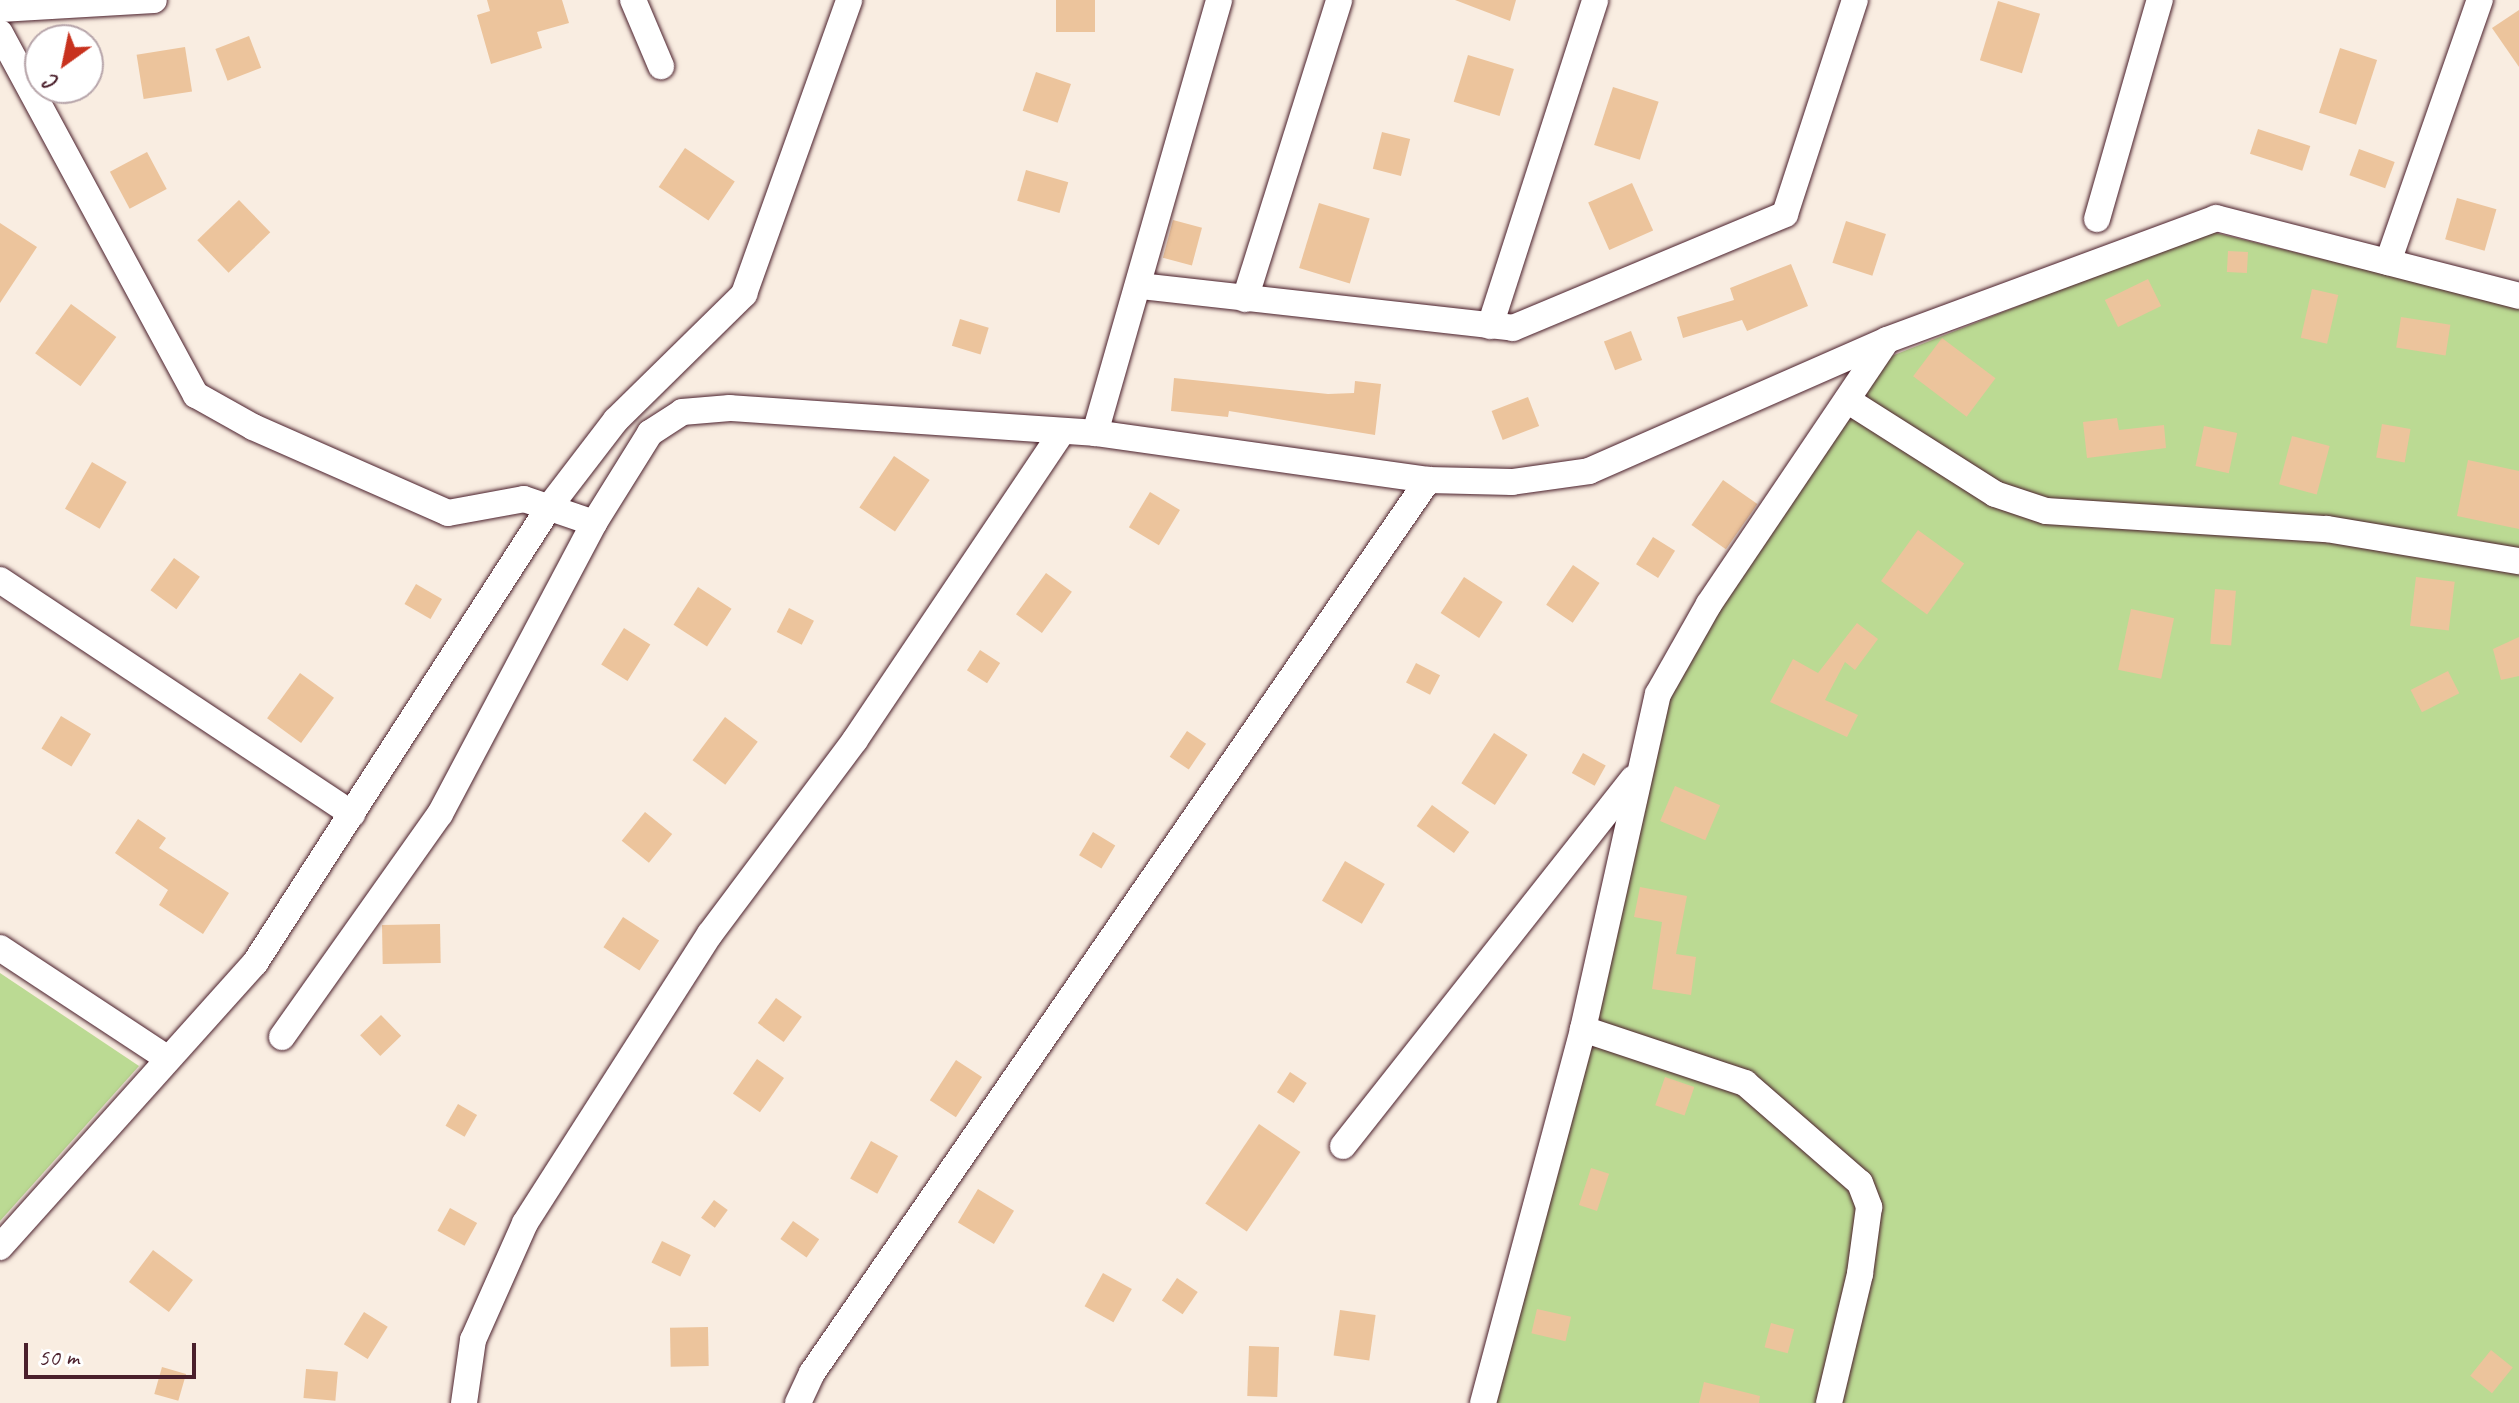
<!DOCTYPE html>
<meta charset="utf-8">
<style>
body{margin:0}
#map{position:relative;width:2519px;height:1403px;overflow:hidden;background:#f9ede1;font-family:Caveat,sans-serif}
div>[style]{position:absolute}
.green>*{inset:0;background:#bbda93}
.building>*{inset:0;background:#ecc49c;transform-origin:0 0}
.roads{filter:drop-shadow(0 0 2px #4a1f2b) drop-shadow(0 0 2px #4a1f2b)}
.minor>*{height:26px;margin:-13px;padding:0 13px;transform-origin:13px;border-radius:13px;background:#fff}
span{translate:-50% -50%;white-space:nowrap;text-align:center;line-height:1.15;-webkit-text-stroke:6px #fff;paint-order:stroke}
.north{position:absolute;left:24px;top:24px;width:80px;height:80px;box-sizing:border-box;background:#fff;border:2px solid #b7a5aa;border-radius:50%;rotate:213deg;font-size:22px;font-weight:700;line-height:32px;text-align:center;color:#4a1f2b}
.north::after{content:'';display:block;margin:auto;width:28px;height:36px;background:#c8321e;clip-path:polygon(50% 0,100% 100%,50% 72%,0 100%)}
.scale{position:absolute;left:24px;top:1343px;width:172px;height:36px;box-sizing:border-box;border:4px solid #4a1f2b;border-top:0;padding-left:10px;font-size:24px;line-height:28px;white-space:nowrap;color:#4a1f2b;-webkit-text-stroke:6px #fff;paint-order:stroke}
</style>
<div id="map">
<div class="green">
<i style="clip-path:polygon(2208px 231px,2519px 307px,2519px 1403px,1473px 1403px,1656px 701px,1884px 359px)"></i>
<i style="clip-path:polygon(0 973px,139px 1066px,0 1221px)"></i>
</div>
<div class="building">
<i style="clip-path:polygon(487px 0,562px 0,569px 23px,537px 32px,542px 48px,491px 64px,477px 15px,490px 11px)"></i>
<i style="left:1056px;top:0;width:39px;height:32px"></i>
<i style="clip-path:polygon(1455px 0,1516px 0,1510px 21px)"></i>
<i style="left:1998px;top:1px;width:44px;height:62px;rotate:17deg"></i>
<i style="clip-path:polygon(2519px 10px,2519px 67px,2492px 28px)"></i>
<i style="left:249px;top:36px;width:34px;height:36px;rotate:69deg"></i>
<i style="left:185px;top:47px;width:45px;height:49px;rotate:81deg"></i>
<i style="left:2340px;top:48px;width:39px;height:68px;rotate:18deg"></i>
<i style="left:1468px;top:55px;width:48px;height:49px;rotate:17deg"></i>
<i style="left:1036px;top:72px;width:37px;height:41px;rotate:19deg"></i>
<i style="left:1613px;top:87px;width:48px;height:61px;rotate:18deg"></i>
<i style="left:2258px;top:129px;width:55px;height:26px;rotate:18deg"></i>
<i style="left:1382px;top:132px;width:29px;height:38px;rotate:14deg"></i>
<i style="left:685px;top:148px;width:60px;height:47px;rotate:34deg"></i>
<i style="left:2359px;top:149px;width:38px;height:28px;rotate:20deg"></i>
<i style="left:147px;top:152px;width:42px;height:42px;rotate:62deg"></i>
<i style="left:1026px;top:170px;width:44px;height:32px;rotate:16deg"></i>
<i style="left:1632px;top:183px;width:52px;height:48px;rotate:66deg"></i>
<i style="left:2457px;top:198px;width:41px;height:43px;rotate:16deg"></i>
<i style="left:239px;top:200px;width:45px;height:58px;rotate:46deg"></i>
<i style="left:1319px;top:203px;width:53px;height:68px;rotate:17deg"></i>
<i style="left:1173px;top:220px;width:30px;height:39px;rotate:15deg"></i>
<i style="left:1846px;top:221px;width:42px;height:44px;rotate:18deg"></i>
<i style="clip-path:polygon(0 223px,37px 247px,0 303px)"></i>
<i style="left:2228px;top:251px;width:20px;height:21px;rotate:3deg"></i>
<i style="clip-path:polygon(1791px 264px,1808px 306px,1747px 331px,1742px 320px,1683px 338px,1677px 317px,1734px 300px,1730px 288px)"></i>
<i style="left:2148px;top:279px;width:30px;height:48px;rotate:64deg"></i>
<i style="left:2312px;top:289px;width:27px;height:50px;rotate:13deg"></i>
<i style="left:71px;top:304px;width:56px;height:61px;rotate:36deg"></i>
<i style="left:2401px;top:317px;width:50px;height:31px;rotate:9deg"></i>
<i style="left:960px;top:319px;width:30px;height:28px;rotate:17deg"></i>
<i style="left:1631px;top:331px;width:31px;height:29px;rotate:69deg"></i>
<i style="left:1942px;top:338px;width:67px;height:48px;rotate:37deg"></i>
<i style="clip-path:polygon(1174px 378px,1328px 394px,1354px 393px,1355px 381px,1381px 384px,1375px 435px,1229px 411px,1228px 417px,1171px 411px)"></i>
<i style="left:1528px;top:397px;width:31px;height:39px;rotate:69deg"></i>
<i style="clip-path:polygon(2117px 418px,2119px 430px,2164px 425px,2166px 448px,2087px 458px,2083px 422px)"></i>
<i style="left:2382px;top:424px;width:29px;height:34px;rotate:10deg"></i>
<i style="left:2204px;top:426px;width:34px;height:41px;rotate:12deg"></i>
<i style="left:2292px;top:436px;width:39px;height:50px;rotate:15deg"></i>
<i style="left:894px;top:456px;width:43px;height:62px;rotate:34deg"></i>
<i style="clip-path:polygon(2468px 460px,2519px 471px,2519px 529px,2457px 516px)"></i>
<i style="left:92px;top:462px;width:40px;height:54px;rotate:30deg"></i>
<i style="left:1723px;top:480px;width:42px;height:55px;rotate:35deg"></i>
<i style="left:1150px;top:492px;width:35px;height:41px;rotate:31deg"></i>
<i style="left:1918px;top:530px;width:57px;height:63px;rotate:36deg"></i>
<i style="left:1653px;top:537px;width:26px;height:32px;rotate:32deg"></i>
<i style="left:174px;top:558px;width:32px;height:40px;rotate:36deg"></i>
<i style="left:1573px;top:565px;width:32px;height:48px;rotate:34deg"></i>
<i style="left:1046px;top:573px;width:32px;height:51px;rotate:36deg"></i>
<i style="left:1464px;top:577px;width:46px;height:43px;rotate:33deg"></i>
<i style="left:2416px;top:577px;width:39px;height:49px;rotate:7deg"></i>
<i style="left:416px;top:584px;width:30px;height:23px;rotate:30deg"></i>
<i style="left:698px;top:587px;width:40px;height:45px;rotate:33deg"></i>
<i style="left:2215px;top:589px;width:21px;height:55px;rotate:5deg"></i>
<i style="left:789px;top:608px;width:28px;height:27px;rotate:27deg"></i>
<i style="left:2131px;top:609px;width:44px;height:62px;rotate:12deg"></i>
<i style="clip-path:polygon(1857px 623px,1878px 639px,1855px 670px,1845px 662px,1825px 700px,1858px 715px,1847px 737px,1770px 702px,1793px 659px,1818px 673px)"></i>
<i style="left:624px;top:628px;width:31px;height:43px;rotate:32deg"></i>
<i style="clip-path:polygon(2519px 637px,2519px 676px,2501px 680px,2493px 649px)"></i>
<i style="left:980px;top:650px;width:24px;height:24px;rotate:33deg"></i>
<i style="left:1416px;top:663px;width:27px;height:22px;rotate:27deg"></i>
<i style="left:2448px;top:671px;width:25px;height:42px;rotate:63deg"></i>
<i style="left:300px;top:673px;width:42px;height:56px;rotate:36deg"></i>
<i style="left:61px;top:716px;width:35px;height:38px;rotate:31deg"></i>
<i style="left:725px;top:717px;width:41px;height:54px;rotate:37deg"></i>
<i style="left:1187px;top:731px;width:23px;height:31px;rotate:34deg"></i>
<i style="left:1494px;top:733px;width:40px;height:60px;rotate:33deg"></i>
<i style="left:1583px;top:753px;width:26px;height:23px;rotate:29deg"></i>
<i style="left:1675px;top:786px;width:49px;height:38px;rotate:23deg"></i>
<i style="left:1432px;top:805px;width:46px;height:26px;rotate:36deg"></i>
<i style="left:645px;top:812px;width:35px;height:37px;rotate:39deg"></i>
<i style="clip-path:polygon(138px 819px,166px 838px,159px 848px,229px 893px,203px 934px,159px 905px,168px 890px,115px 853px)"></i>
<i style="left:1093px;top:832px;width:26px;height:27px;rotate:31deg"></i>
<i style="left:1345px;top:861px;width:46px;height:46px;rotate:30deg"></i>
<i style="clip-path:polygon(1640px 887px,1687px 896px,1676px 954px,1696px 957px,1691px 995px,1652px 989px,1662px 922px,1634px 917px)"></i>
<i style="left:623px;top:917px;width:43px;height:36px;rotate:33deg"></i>
<i style="left:440px;top:924px;width:39px;height:58px;rotate:89deg"></i>
<i style="left:776px;top:998px;width:32px;height:31px;rotate:36deg"></i>
<i style="left:381px;top:1015px;width:29px;height:29px;rotate:46deg"></i>
<i style="left:757px;top:1059px;width:33px;height:42px;rotate:35deg"></i>
<i style="left:956px;top:1060px;width:31px;height:48px;rotate:33deg"></i>
<i style="left:1290px;top:1072px;width:20px;height:24px;rotate:33deg"></i>
<i style="left:1665px;top:1077px;width:31px;height:30px;rotate:19deg"></i>
<i style="left:458px;top:1104px;width:22px;height:25px;rotate:30deg"></i>
<i style="left:1259px;top:1124px;width:50px;height:96px;rotate:34deg"></i>
<i style="left:871px;top:1141px;width:31px;height:43px;rotate:29deg"></i>
<i style="left:1591px;top:1168px;width:19px;height:39px;rotate:18deg"></i>
<i style="left:978px;top:1189px;width:42px;height:39px;rotate:31deg"></i>
<i style="left:714px;top:1200px;width:17px;height:22px;rotate:36deg"></i>
<i style="left:450px;top:1208px;width:31px;height:26px;rotate:29deg"></i>
<i style="left:793px;top:1221px;width:32px;height:22px;rotate:35deg"></i>
<i style="left:662px;top:1241px;width:32px;height:24px;rotate:26deg"></i>
<i style="left:153px;top:1250px;width:50px;height:40px;rotate:37deg"></i>
<i style="left:1103px;top:1273px;width:33px;height:38px;rotate:29deg"></i>
<i style="left:1177px;top:1278px;width:25px;height:27px;rotate:34deg"></i>
<i style="left:1537px;top:1309px;width:35px;height:25px;rotate:13deg"></i>
<i style="left:1340px;top:1310px;width:36px;height:46px;rotate:8deg"></i>
<i style="left:364px;top:1312px;width:28px;height:38px;rotate:32deg"></i>
<i style="left:1771px;top:1323px;width:24px;height:25px;rotate:15deg"></i>
<i style="left:708px;top:1327px;width:39px;height:38px;rotate:89deg"></i>
<i style="left:1249px;top:1346px;width:30px;height:50px;rotate:2deg"></i>
<i style="left:2491px;top:1350px;width:28px;height:33px;rotate:39deg"></i>
<i style="left:162px;top:1367px;width:25px;height:28px;rotate:16deg"></i>
<i style="left:306px;top:1369px;width:32px;height:29px;rotate:5deg"></i>
<i style="clip-path:polygon(1704px 1382px,1760px 1396px,1759px 1403px,1699px 1403px)"></i>
</div>
<div class="roads">
<div class="minor">
<i style="left:633px;top:0;width:72px;rotate:67deg"></i>
<i style="left:0;top:9px;width:154px;rotate:-3.3deg"></i>
<i style="left:0;top:33px;width:412px;rotate:61.6deg"></i>
<i style="left:196px;top:395px;width:65px;rotate:29.3deg"></i>
<i style="left:253px;top:427px;width:213px;rotate:23.8deg"></i>
<i style="left:448px;top:513px;width:77px;rotate:-10.4deg"></i>
<i style="left:524px;top:499px;width:74px;rotate:18.9deg"></i>
<i style="left:594px;top:523px;width:106px;rotate:-58.1deg"></i>
<i style="left:650px;top:433px;width:38px;rotate:-33deg"></i>
<i style="left:682px;top:412px;width:48px;rotate:-4.8deg"></i>
<i style="left:730px;top:408px;width:366px;rotate:3.9deg"></i>
<i style="left:1095px;top:433px;width:336px;rotate:8deg"></i>
<i style="left:1428px;top:480px;width:84px;rotate:1.4deg"></i>
<i style="left:1512px;top:482px;width:78px;rotate:-8.1deg"></i>
<i style="left:1589px;top:471px;width:326px;rotate:-23.7deg"></i>
<i style="left:1887px;top:340px;width:351px;rotate:-20.3deg"></i>
<i style="left:2216px;top:218px;width:313px;rotate:14.4deg"></i>
<i style="left:2097px;top:219px;width:228px;rotate:-74deg"></i>
<i style="left:2388px;top:262px;width:278px;rotate:-70.7deg"></i>
<i style="left:1141px;top:286px;width:374px;rotate:6.4deg"></i>
<i style="left:1513px;top:328px;width:295px;rotate:-22.7deg"></i>
<i style="left:1785px;top:214px;width:225px;rotate:-71.9deg"></i>
<i style="left:1245px;top:299px;width:313px;rotate:-72.5deg"></i>
<i style="left:1490px;top:326px;width:342px;rotate:-72.1deg"></i>
<i style="left:1847px;top:400px;width:175px;rotate:32.4deg"></i>
<i style="left:1995px;top:494px;width:54px;rotate:18.4deg"></i>
<i style="left:2046px;top:511px;width:282px;rotate:3.7deg"></i>
<i style="left:2327px;top:529px;width:195px;rotate:9.5deg"></i>
<i style="left:1095px;top:433px;width:450px;rotate:-74deg"></i>
<i style="left:0;top:580px;width:423px;rotate:33.6deg"></i>
<i style="left:0;top:948px;width:200px;rotate:33.4deg"></i>
<i style="left:1583px;top:1029px;width:171px;rotate:18.4deg"></i>
<i style="left:1745px;top:1083px;width:152px;rotate:41deg"></i>
<i style="left:1860px;top:1183px;width:26px;rotate:69deg"></i>
<i style="left:1869px;top:1207px;width:68px;rotate:97.7deg"></i>
<i style="left:1860px;top:1274px;width:133px;rotate:103.5deg"></i>
<i style="left:282px;top:1037px;width:273px;rotate:-54.7deg"></i>
<i style="left:440px;top:814px;width:329px;rotate:-62.1deg"></i>
<i style="left:1343px;top:1146px;width:468px;rotate:-51.7deg"></i>
<i style="left:0;top:1247px;width:382px;rotate:-48.1deg"></i>
<i style="left:255px;top:963px;width:544px;rotate:-57.16deg"></i>
<i style="left:550px;top:506px;width:108px;rotate:-52.5deg"></i>
<i style="left:616px;top:420px;width:180px;rotate:-44.5deg"></i>
<i style="left:744px;top:294px;width:312px;rotate:-70.3deg"></i>
<i style="left:464px;top:1403px;width:64px;rotate:-81.9deg"></i>
<i style="left:473px;top:1340px;width:128px;rotate:-66deg"></i>
<i style="left:525px;top:1223px;width:343px;rotate:-57.4deg"></i>
<i style="left:710px;top:934px;width:242px;rotate:-53.2deg"></i>
<i style="left:855px;top:740px;width:370px;rotate:-56.1deg"></i>
<i style="left:798px;top:1403px;width:33px;rotate:-65deg"></i>
<i style="left:812px;top:1373px;width:1085px;rotate:-55.4deg"></i>
<i style="left:1483px;top:1403px;width:387px;rotate:-75deg"></i>
<i style="left:1583px;top:1029px;width:343px;rotate:-77.4deg"></i>
<i style="left:1658px;top:694px;width:103px;rotate:-60.5deg"></i>
<i style="left:1709px;top:604px;width:318px;rotate:-56deg"></i>
</div>
</div>
<div class="north">С</div>
<div class="scale">50 m</div>
</div>
